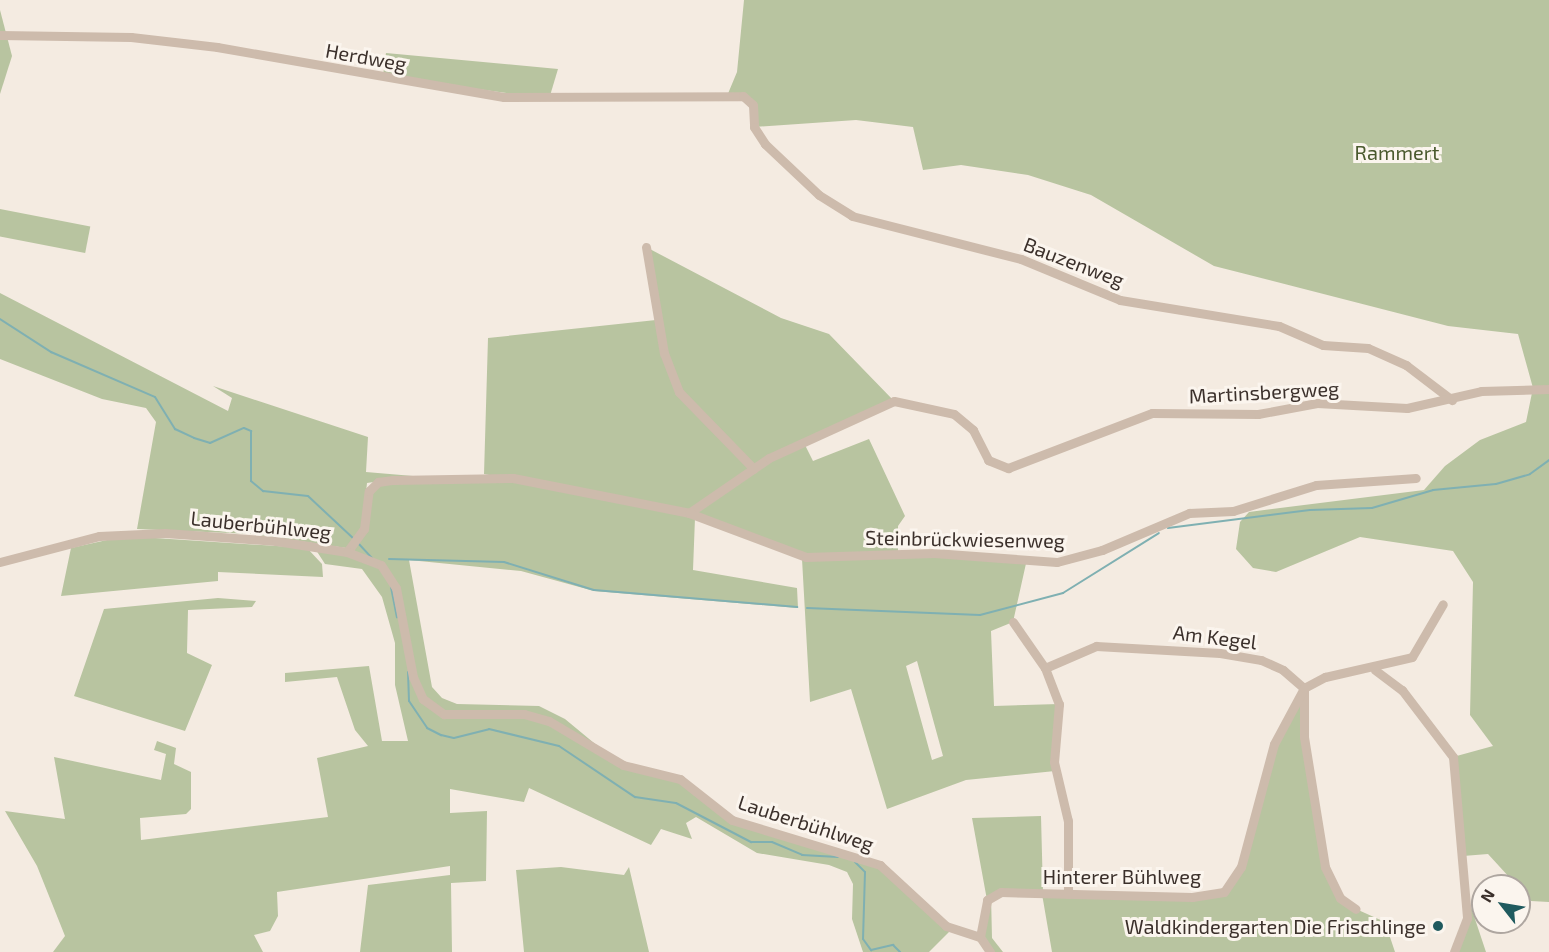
<!DOCTYPE html>
<meta charset="utf-8">
<style>
body{margin:0}
#map{position:relative;width:1549px;height:952px;overflow:hidden;background:#f4ebe1;font-family:"Exo 2",sans-serif}
div>[style]{position:absolute}
.green>*{inset:0;background:#b8c4a0;transform-origin:0 0}
.stream>*{height:2px;margin:-1px;padding:0 1px;transform-origin:1px;border-radius:1px;background:#7fb0b2}
.minor>*{height:9px;margin:-4.5px;padding:0 4.5px;transform-origin:4.5px;border-radius:4.5px;background:#cdbbac}
.dots>*{width:16px;height:16px;translate:-50% -50%;box-sizing:border-box;border:3px solid #fbf5ee;border-radius:50%}
span{translate:-50% -50%;white-space:nowrap;text-align:center;line-height:1.15;-webkit-text-stroke:6px #fbf5ee;paint-order:stroke}
.street-label{font-size:20px;color:#3b302b}
.park-label{font-size:20px;color:#4a5a2e}
.poi-label{font-size:20px;color:#3b302b}
.right{translate:-100% -50%;text-align:right}
.north{position:absolute;left:1471px;top:874px;width:60px;height:60px;box-sizing:border-box;background:#fbf5ee;border:2px solid #aea6a0;border-radius:50%;rotate:301deg;font-size:16px;font-weight:700;line-height:24px;text-align:center;color:#3b302b}
.north::after{content:'';display:block;margin:auto;width:21px;height:27px;background:#1f5a5e;clip-path:polygon(50% 0,100% 100%,50% 72%,0 100%)}
</style>
<div id="map">
<div class="green">
<i style="clip-path:polygon(744px 0,1549px 0,1549px 902px,1531px 901px,1488px 854px,1463px 856px,1453px 757px,1493px 746px,1470px 715px,1473px 582px,1453px 551px,1360px 537px,1276px 572px,1253px 568px,1236px 549px,1240px 522px,1249px 512px,1424px 490px,1445px 466px,1480px 440px,1526px 422px,1533px 388px,1518px 334px,1448px 326px,1214px 266px,1091px 195px,1028px 175px,961px 165px,923px 170px,913px 127px,856px 120px,754px 127px,750px 99px,727px 96px,737px 72px)"></i>
<i style="clip-path:polygon(0 10px,12px 56px,0 94px)"></i>
<i style="clip-path:polygon(386px 53px,558px 69px,549px 99px,383px 76px)"></i>
<i style="left:0;top:209px;width:92px;height:27px;rotate:11deg"></i>
<i style="clip-path:polygon(evenodd,646px 247px,781px 318px,829px 334px,894px 401px,803px 441px,813px 461px,869px 439px,905px 516px,898px 526px,898px 553px,1027px 559px,1013px 622px,991px 631px,994px 706px,1059px 704px,1055px 771px,966px 780px,887px 809px,851px 689px,810px 702px,802px 559px,704px 519px,484px 474px,488px 338px,656px 320px,646px 247px,917px 661px,943px 756px,932px 760px,906px 666px,917px 661px)"></i>
<i style="clip-path:polygon(0 293px,228px 411px,232px 398px,213px 386px,368px 437px,366px 472px,413px 476px,367px 483px,362px 529px,346px 548px,252px 534px,137px 529px,156px 422px,146px 408px,102px 399px,0 359px)"></i>
<i style="clip-path:polygon(513px 480px,695px 518px,693px 570px,797px 588px,798px 608px,594px 591px,521px 571px,409px 560px,432px 687px,442px 698px,457px 704px,539px 706px,565px 719px,623px 767px,679px 780px,716px 811px,878px 867px,950px 931px,929px 952px,863px 952px,852px 919px,853px 884px,847px 872px,829px 865px,757px 853px,696px 817px,686px 823px,692px 839px,661px 829px,651px 845px,529px 788px,524px 802px,450px 789px,450px 813px,487px 811px,486px 881px,451px 883px,452px 952px,360px 952px,368px 885px,450px 875px,450px 866px,277px 892px,278px 916px,270px 931px,254px 935px,263px 952px,53px 952px,65px 936px,37px 866px,5px 811px,65px 819px,54px 757px,161px 780px,166px 754px,154px 750px,157px 741px,176px 748px,174px 764px,191px 772px,191px 809px,186px 814px,140px 818px,141px 840px,328px 817px,317px 758px,368px 746px,355px 730px,337px 677px,285px 682px,285px 673px,369px 666px,382px 741px,408px 741px,395px 685px,395px 643px,382px 597px,362px 569px,325px 564px,316px 550px,354px 551px,370px 496px,379px 484px)"></i>
<i style="clip-path:polygon(125px 536px,307px 548px,322px 564px,323px 577px,218px 572px,218px 581px,61px 596px,71px 548px)"></i>
<i style="clip-path:polygon(218px 598px,256px 601px,252px 607px,188px 610px,187px 653px,212px 665px,185px 731px,74px 696px,104px 609px)"></i>
<i style="clip-path:polygon(1304px 688px,1304px 737px,1332px 887px,1356px 909px,1385px 922px,1395px 952px,1052px 952px,1042px 894px,991px 895px,992px 938px,1003px 952px,990px 952px,982px 942px,987px 900px,972px 818px,1041px 816px,1043px 893px,1208px 895px,1234px 883px,1265px 772px)"></i>
<i style="clip-path:polygon(561px 867px,624px 875px,629px 867px,649px 952px,524px 952px,516px 870px)"></i>
<i style="clip-path:polygon(1466px 892px,1486px 952px,1454px 952px,1461px 940px)"></i>
</div>
<div class="stream">
<i style="left:0;top:319px;width:61px;rotate:32.9deg"></i>
<i style="left:51px;top:352px;width:113px;rotate:23.4deg"></i>
<i style="left:155px;top:397px;width:38px;rotate:58deg"></i>
<i style="left:175px;top:429px;width:21px;rotate:25deg"></i>
<i style="left:194px;top:438px;width:17px;rotate:17deg"></i>
<i style="left:210px;top:443px;width:37px;rotate:-24deg"></i>
<i style="left:244px;top:428px;width:8px;rotate:23deg"></i>
<i style="left:251px;top:431px;width:50px;rotate:90deg"></i>
<i style="left:251px;top:481px;width:16px;rotate:40deg"></i>
<i style="left:263px;top:491px;width:45px;rotate:6.3deg"></i>
<i style="left:308px;top:496px;width:63px;rotate:43.1deg"></i>
<i style="left:1168px;top:528px;width:143px;rotate:-7.2deg"></i>
<i style="left:1310px;top:510px;width:62px;rotate:-1.8deg"></i>
<i style="left:1372px;top:508px;width:64px;rotate:-16.4deg"></i>
<i style="left:1433px;top:490px;width:63px;rotate:-5.4deg"></i>
<i style="left:1496px;top:484px;width:35px;rotate:-16deg"></i>
<i style="left:1530px;top:474px;width:24px;rotate:-36deg"></i>
<i style="left:358px;top:543px;width:22px;rotate:47deg"></i>
<i style="left:389px;top:559px;width:115px;rotate:1.5deg"></i>
<i style="left:504px;top:562px;width:94px;rotate:17.3deg"></i>
<i style="left:594px;top:590px;width:204px;rotate:4.8deg"></i>
<i style="left:391px;top:587px;width:31px;rotate:79deg"></i>
<i style="left:807px;top:608px;width:173px;rotate:2.3deg"></i>
<i style="left:980px;top:615px;width:86px;rotate:-14.8deg"></i>
<i style="left:1063px;top:593px;width:113px;rotate:-32deg"></i>
<i style="left:408px;top:672px;width:29px;rotate:88deg"></i>
<i style="left:409px;top:701px;width:32px;rotate:56deg"></i>
<i style="left:427px;top:728px;width:16px;rotate:27deg"></i>
<i style="left:441px;top:735px;width:13px;rotate:13deg"></i>
<i style="left:454px;top:738px;width:36px;rotate:-14deg"></i>
<i style="left:489px;top:729px;width:72px;rotate:13.7deg"></i>
<i style="left:559px;top:746px;width:92px;rotate:33.9deg"></i>
<i style="left:635px;top:797px;width:41px;rotate:8.3deg"></i>
<i style="left:676px;top:803px;width:85px;rotate:27.5deg"></i>
<i style="left:751px;top:842px;width:21px"></i>
<i style="left:772px;top:842px;width:33px;rotate:23deg"></i>
<i style="left:802px;top:855px;width:36px;rotate:3deg"></i>
<i style="left:855px;top:862px;width:14px;rotate:45deg"></i>
<i style="left:865px;top:872px;width:67px;rotate:91.7deg"></i>
<i style="left:863px;top:939px;width:14px;rotate:54deg"></i>
<i style="left:871px;top:950px;width:23px;rotate:-13deg"></i>
<i style="left:893px;top:945px;width:10px;rotate:45deg"></i>
</div>
<div class="minor">
<i style="left:0;top:35px;width:131px;rotate:0.9deg"></i>
<i style="left:131px;top:37px;width:87px;rotate:6.6deg"></i>
<i style="left:217px;top:47px;width:291px;rotate:9.9deg"></i>
<i style="left:504px;top:97px;width:239px;rotate:-0.2deg"></i>
<i style="left:743px;top:96px;width:13px;rotate:42deg"></i>
<i style="left:753px;top:105px;width:22px;rotate:87deg"></i>
<i style="left:754px;top:127px;width:20px;rotate:57deg"></i>
<i style="left:765px;top:144px;width:74px;rotate:43.4deg"></i>
<i style="left:819px;top:195px;width:39px;rotate:32deg"></i>
<i style="left:852px;top:216px;width:174px;rotate:14.3deg"></i>
<i style="left:1021px;top:259px;width:107px;rotate:22.5deg"></i>
<i style="left:1120px;top:300px;width:161px;rotate:9.3deg"></i>
<i style="left:1279px;top:326px;width:48px;rotate:23.4deg"></i>
<i style="left:1323px;top:345px;width:45px;rotate:3.8deg"></i>
<i style="left:1368px;top:348px;width:42px;rotate:24.1deg"></i>
<i style="left:1406px;top:365px;width:58px;rotate:37.3deg"></i>
<i style="left:646px;top:247px;width:108px;rotate:80.4deg"></i>
<i style="left:664px;top:353px;width:42px;rotate:69deg"></i>
<i style="left:679px;top:392px;width:107px;rotate:45.8deg"></i>
<i style="left:689px;top:513px;width:97px;rotate:-34.5deg"></i>
<i style="left:769px;top:458px;width:137px;rotate:-24.5deg"></i>
<i style="left:894px;top:401px;width:61px;rotate:12.2deg"></i>
<i style="left:954px;top:414px;width:25px;rotate:40deg"></i>
<i style="left:973px;top:430px;width:34px;rotate:63deg"></i>
<i style="left:988px;top:460px;width:22px;rotate:22deg"></i>
<i style="left:1008px;top:468px;width:154px;rotate:-20.9deg"></i>
<i style="left:1152px;top:413px;width:106px;rotate:0.5deg"></i>
<i style="left:1258px;top:414px;width:60px;rotate:-10.6deg"></i>
<i style="left:1317px;top:403px;width:90px;rotate:3.2deg"></i>
<i style="left:1407px;top:408px;width:76px;rotate:-12.9deg"></i>
<i style="left:1481px;top:391px;width:68px;rotate:-1.7deg"></i>
<i style="left:347px;top:552px;width:29px;rotate:-54deg"></i>
<i style="left:364px;top:529px;width:38px;rotate:-83deg"></i>
<i style="left:369px;top:491px;width:13px;rotate:-45deg"></i>
<i style="left:378px;top:482px;width:15px;rotate:-8deg"></i>
<i style="left:393px;top:480px;width:120px;rotate:-1deg"></i>
<i style="left:513px;top:478px;width:179px;rotate:11.2deg"></i>
<i style="left:689px;top:513px;width:125px;rotate:20.6deg"></i>
<i style="left:806px;top:557px;width:128px;rotate:-1.8deg"></i>
<i style="left:934px;top:553px;width:123px;rotate:4.2deg"></i>
<i style="left:1057px;top:562px;width:47px;rotate:-14.9deg"></i>
<i style="left:1102px;top:550px;width:95px;rotate:-23deg"></i>
<i style="left:1189px;top:513px;width:44px;rotate:-2.6deg"></i>
<i style="left:1233px;top:511px;width:87px;rotate:-17.4deg"></i>
<i style="left:1316px;top:485px;width:100px;rotate:-4deg"></i>
<i style="left:0;top:562px;width:102px;rotate:-14.7deg"></i>
<i style="left:99px;top:536px;width:66px;rotate:-2.6deg"></i>
<i style="left:165px;top:533px;width:111px;rotate:4.1deg"></i>
<i style="left:276px;top:541px;width:72px;rotate:8.8deg"></i>
<i style="left:347px;top:552px;width:36px;rotate:21deg"></i>
<i style="left:381px;top:565px;width:27px;rotate:57deg"></i>
<i style="left:396px;top:588px;width:91px;rotate:79.2deg"></i>
<i style="left:413px;top:677px;width:24px;rotate:66deg"></i>
<i style="left:423px;top:699px;width:26px;rotate:36deg"></i>
<i style="left:444px;top:714px;width:80px"></i>
<i style="left:524px;top:714px;width:26px;rotate:16deg"></i>
<i style="left:549px;top:721px;width:86px;rotate:30.7deg"></i>
<i style="left:623px;top:765px;width:59px;rotate:13.8deg"></i>
<i style="left:680px;top:779px;width:66px;rotate:38.3deg"></i>
<i style="left:732px;top:820px;width:155px;rotate:16.9deg"></i>
<i style="left:880px;top:865px;width:90px;rotate:42.7deg"></i>
<i style="left:946px;top:926px;width:36px;rotate:18deg"></i>
<i style="left:980px;top:937px;width:18px;rotate:56deg"></i>
<i style="left:1013px;top:622px;width:56px;rotate:55.2deg"></i>
<i style="left:1045px;top:668px;width:56px;rotate:-23.3deg"></i>
<i style="left:1096px;top:646px;width:124px;rotate:3.2deg"></i>
<i style="left:1220px;top:653px;width:42px;rotate:9.7deg"></i>
<i style="left:1261px;top:660px;width:24px;rotate:24deg"></i>
<i style="left:1283px;top:670px;width:28px;rotate:41deg"></i>
<i style="left:1304px;top:688px;width:49px;rotate:90deg"></i>
<i style="left:1304px;top:737px;width:132px;rotate:80.8deg"></i>
<i style="left:1325px;top:867px;width:34px;rotate:64deg"></i>
<i style="left:1340px;top:898px;width:19px;rotate:35deg"></i>
<i style="left:1045px;top:668px;width:39px;rotate:69deg"></i>
<i style="left:1059px;top:704px;width:58px;rotate:94.9deg"></i>
<i style="left:1054px;top:762px;width:61px;rotate:76.7deg"></i>
<i style="left:1068px;top:821px;width:73px;rotate:90deg"></i>
<i style="left:1375px;top:670px;width:34px;rotate:37deg"></i>
<i style="left:1402px;top:690px;width:84px;rotate:52.7deg"></i>
<i style="left:1453px;top:757px;width:162px;rotate:85deg"></i>
<i style="left:1467px;top:918px;width:36px;rotate:111deg"></i>
<i style="left:980px;top:937px;width:38px;rotate:-79deg"></i>
<i style="left:987px;top:900px;width:16px;rotate:-30deg"></i>
<i style="left:1001px;top:892px;width:191px;rotate:1.5deg"></i>
<i style="left:1192px;top:897px;width:32px;rotate:-9deg"></i>
<i style="left:1224px;top:892px;width:30px;rotate:-56deg"></i>
<i style="left:1241px;top:867px;width:127px;rotate:-75deg"></i>
<i style="left:1274px;top:744px;width:64px;rotate:-61.8deg"></i>
<i style="left:1304px;top:688px;width:24px;rotate:-28deg"></i>
<i style="left:1325px;top:677px;width:89px;rotate:-12.9deg"></i>
<i style="left:1412px;top:657px;width:61px;rotate:-59.7deg"></i>
</div>
<div class="dots">
<i style="left:1438px;top:926px;background:#1f5a5e"></i>
</div>
<div class="street-label">
<span style="left:366px;top:57px;rotate:10deg">Herdweg</span>
<span style="left:1074px;top:262px;rotate:21deg">Bauzenweg</span>
<span style="left:1264px;top:392px;rotate:-3deg">Martinsbergweg</span>
<span style="left:261px;top:525px;rotate:6deg">Lauberbühlweg</span>
<span style="left:965px;top:539px;rotate:1deg">Steinbrückwiesenweg</span>
<span style="left:1215px;top:637px;rotate:7deg">Am Kegel</span>
<span style="left:806px;top:823px;rotate:18deg">Lauberbühlweg</span>
<span style="left:1122px;top:876px">Hinterer Bühlweg</span>
</div>
<div class="park-label">
<span style="left:1397px;top:152px">Rammert</span>
</div>
<div class="poi-label">
<span class="right" style="left:1426px;top:926px">Waldkindergarten Die Frischlinge</span>
</div>
<div class="north">N</div>
</div>
